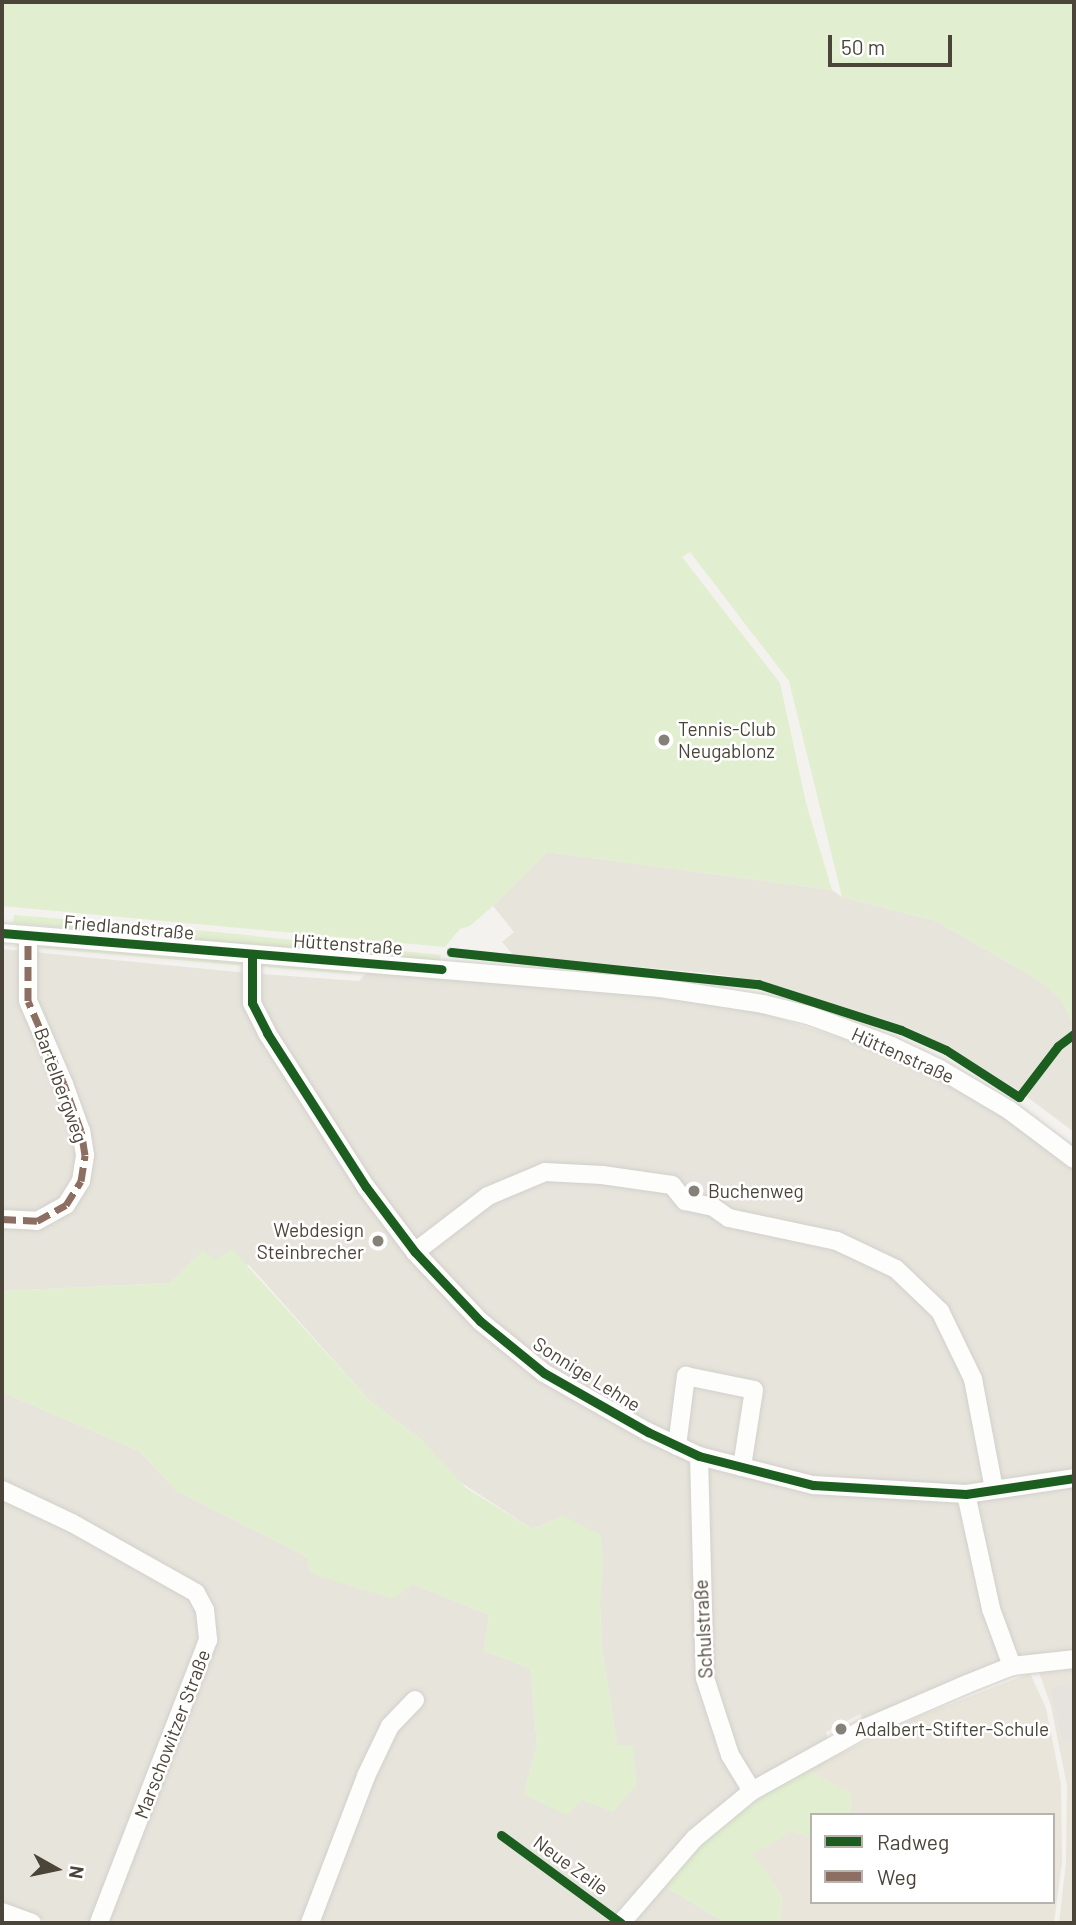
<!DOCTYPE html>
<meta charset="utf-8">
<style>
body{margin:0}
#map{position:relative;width:1076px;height:1925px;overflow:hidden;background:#f4f2ee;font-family:Barlow,sans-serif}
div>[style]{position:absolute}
.residential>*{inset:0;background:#e7e4dc}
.education>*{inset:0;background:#eae5da}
.green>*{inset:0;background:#e1eecf;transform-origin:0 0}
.parking>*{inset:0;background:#e6e3df}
.roads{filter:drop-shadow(0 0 2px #d2d0cb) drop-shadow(0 0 2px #d2d0cb)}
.minor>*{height:18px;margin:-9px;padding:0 9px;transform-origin:9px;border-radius:9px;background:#fdfdfc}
.quiet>*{height:7px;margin-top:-3.5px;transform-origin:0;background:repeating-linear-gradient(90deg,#8d6e63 0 14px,transparent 0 21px)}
.cycleway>*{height:9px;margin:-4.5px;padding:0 4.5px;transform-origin:4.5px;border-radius:4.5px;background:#1b5e20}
.dots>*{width:19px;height:19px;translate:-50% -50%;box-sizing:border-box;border:4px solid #fff;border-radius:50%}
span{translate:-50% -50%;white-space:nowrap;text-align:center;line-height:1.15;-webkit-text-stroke:5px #fff;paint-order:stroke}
.poi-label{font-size:19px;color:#4b4439}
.left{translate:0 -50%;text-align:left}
.right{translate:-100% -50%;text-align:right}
.street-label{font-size:19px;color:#4b4439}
.frame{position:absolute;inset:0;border:4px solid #4b4439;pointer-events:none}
.legend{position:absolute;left:810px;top:1813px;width:245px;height:91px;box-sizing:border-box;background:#fff;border:2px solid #b7b4b0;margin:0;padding:9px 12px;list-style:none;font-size:21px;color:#4b4439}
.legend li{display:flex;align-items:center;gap:14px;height:35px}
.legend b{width:35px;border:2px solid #b7b4b0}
.north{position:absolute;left:21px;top:1834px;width:70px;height:70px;-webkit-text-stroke:5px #fff;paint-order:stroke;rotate:99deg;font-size:19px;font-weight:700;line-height:28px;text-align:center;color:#4b4439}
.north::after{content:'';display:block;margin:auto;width:24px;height:32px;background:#4b4439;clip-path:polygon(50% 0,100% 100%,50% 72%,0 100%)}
.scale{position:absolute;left:828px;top:35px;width:124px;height:32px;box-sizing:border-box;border:4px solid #4b4439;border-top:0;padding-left:9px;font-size:21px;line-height:24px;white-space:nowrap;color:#4b4439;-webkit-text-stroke:5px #fff;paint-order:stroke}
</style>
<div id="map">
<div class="residential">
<i style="clip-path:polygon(547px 852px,832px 890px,842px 897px,936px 921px,1037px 979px,1062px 1000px,1074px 1026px,1074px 1132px,1019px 1091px,947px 1046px,902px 1025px,815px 998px,756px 980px,707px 973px,514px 956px,502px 942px,514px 932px,493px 906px)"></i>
<i style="clip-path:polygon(2px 949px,248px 973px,359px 981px,369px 970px,440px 974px,703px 1001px,762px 1013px,889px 1054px,934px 1076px,1003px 1117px,1074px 1168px,1074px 1650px,1006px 1659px,865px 1722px,860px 1714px,826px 1732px,828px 1740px,795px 1758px,616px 1923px,51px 1923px,2px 1904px,2px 1392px,139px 1451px,177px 1491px,307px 1557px,413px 1584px,489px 1615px,484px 1651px,530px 1668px,537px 1744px,524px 1795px,617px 1746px,602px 1648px,600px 1607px,564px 1516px,532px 1529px,454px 1478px,422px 1440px,370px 1401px,249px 1265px,214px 1261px,203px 1251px,170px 1283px,2px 1291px)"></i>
<i style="clip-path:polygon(664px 1886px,726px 1923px,633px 1923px)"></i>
</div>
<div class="education">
<i style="clip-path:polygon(1074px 1668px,1074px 1923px,1059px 1923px,1066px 1862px,1067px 1786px,1051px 1706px,1039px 1672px)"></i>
<i style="clip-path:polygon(1030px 1673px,1046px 1708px,1061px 1784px,1062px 1862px,1054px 1923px,780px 1923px,782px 1896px,752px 1854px,792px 1831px,812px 1838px,812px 1902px,1053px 1902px,1053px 1815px,850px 1815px,851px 1793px,806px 1770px,915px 1718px)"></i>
</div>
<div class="green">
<i style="clip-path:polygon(2px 2px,1074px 2px,1074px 1026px,1061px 1000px,1037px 979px,936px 921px,842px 897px,789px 681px,690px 552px,682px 557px,780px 683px,806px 803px,832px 890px,547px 852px,493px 906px,470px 926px,460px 929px,445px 947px,2px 906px)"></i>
<i style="clip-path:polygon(14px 915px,206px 931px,441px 955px,439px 961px,13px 923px)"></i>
<i style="left:41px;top:941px;width:202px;height:7px;rotate:5deg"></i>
<i style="clip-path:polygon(255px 960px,353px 967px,351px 974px,255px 966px)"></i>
<i style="clip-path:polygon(232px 1249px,370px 1401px,422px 1440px,466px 1488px,532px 1529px,564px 1516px,601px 1535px,603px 1561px,600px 1607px,602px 1648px,617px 1745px,633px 1746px,637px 1785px,612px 1812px,582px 1800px,567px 1815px,524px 1795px,537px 1744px,530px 1668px,484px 1651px,489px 1615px,413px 1584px,392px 1599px,310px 1573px,307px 1557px,177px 1491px,139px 1451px,2px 1392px,2px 1291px,170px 1283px,203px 1250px,214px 1260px)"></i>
<i style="clip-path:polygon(806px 1770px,851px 1793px,850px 1815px,812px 1815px,812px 1838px,792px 1831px,753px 1854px,782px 1896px,780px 1923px,726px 1923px,664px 1886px,702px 1844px,757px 1797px)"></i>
</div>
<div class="parking">
<i style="clip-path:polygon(674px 1171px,719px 1177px,716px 1196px,724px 1210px,720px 1220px,668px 1212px)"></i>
<i style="clip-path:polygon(1074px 1683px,1074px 1740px,1063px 1742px,1050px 1689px)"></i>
</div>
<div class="roads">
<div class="minor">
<i style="left:2px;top:933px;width:660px;rotate:4.78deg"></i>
<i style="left:660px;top:988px;width:104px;rotate:8.8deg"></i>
<i style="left:763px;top:1004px;width:49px;rotate:14deg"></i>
<i style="left:811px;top:1016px;width:86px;rotate:20.3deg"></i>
<i style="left:892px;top:1046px;width:51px;rotate:25.6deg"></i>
<i style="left:938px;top:1068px;width:82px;rotate:30.6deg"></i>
<i style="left:1009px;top:1110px;width:81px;rotate:37deg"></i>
<i style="left:252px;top:955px;width:48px;rotate:90deg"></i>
<i style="left:252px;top:1003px;width:34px;rotate:63deg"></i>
<i style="left:267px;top:1033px;width:183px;rotate:57.3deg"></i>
<i style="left:366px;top:1187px;width:81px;rotate:53deg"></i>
<i style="left:415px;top:1252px;width:95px;rotate:46.7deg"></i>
<i style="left:480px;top:1321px;width:82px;rotate:39.1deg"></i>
<i style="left:544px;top:1373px;width:120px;rotate:29.6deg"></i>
<i style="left:648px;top:1432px;width:56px;rotate:25.2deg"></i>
<i style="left:699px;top:1456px;width:118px;rotate:14.3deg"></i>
<i style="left:813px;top:1485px;width:153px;rotate:3.4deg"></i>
<i style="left:966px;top:1494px;width:109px;rotate:-8.4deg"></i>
<i style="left:2px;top:1219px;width:35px;rotate:3deg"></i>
<i style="left:37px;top:1221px;width:33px;rotate:-29deg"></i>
<i style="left:66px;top:1205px;width:28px;rotate:-58deg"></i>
<i style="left:81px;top:1181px;width:26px;rotate:-81deg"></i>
<i style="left:85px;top:1155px;width:24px;rotate:-99deg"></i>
<i style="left:81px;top:1131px;width:50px;rotate:-109.9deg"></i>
<i style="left:64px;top:1084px;width:90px;rotate:-113.4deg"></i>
<i style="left:28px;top:1001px;width:65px;rotate:-90deg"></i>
<i style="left:415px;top:1252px;width:92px;rotate:-37.5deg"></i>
<i style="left:488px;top:1196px;width:62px;rotate:-22.8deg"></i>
<i style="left:545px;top:1172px;width:57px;rotate:3deg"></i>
<i style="left:602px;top:1175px;width:71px;rotate:8.1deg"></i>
<i style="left:672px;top:1185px;width:21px;rotate:51deg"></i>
<i style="left:685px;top:1201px;width:29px;rotate:12deg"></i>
<i style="left:713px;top:1207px;width:19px;rotate:35deg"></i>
<i style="left:729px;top:1218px;width:110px;rotate:12deg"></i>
<i style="left:837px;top:1241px;width:65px;rotate:25.4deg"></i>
<i style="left:896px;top:1269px;width:61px;rotate:43.7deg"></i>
<i style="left:940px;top:1311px;width:76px;rotate:64.1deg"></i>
<i style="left:973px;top:1379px;width:112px;rotate:79.2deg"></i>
<i style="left:677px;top:1446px;width:71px;rotate:-82.7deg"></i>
<i style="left:686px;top:1376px;width:69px;rotate:11.6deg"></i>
<i style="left:754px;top:1390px;width:78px;rotate:98.9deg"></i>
<i style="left:699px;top:1456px;width:222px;rotate:88.5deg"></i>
<i style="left:705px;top:1678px;width:81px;rotate:72deg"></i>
<i style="left:730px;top:1755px;width:42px;rotate:58.6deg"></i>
<i style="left:2px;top:1490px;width:77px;rotate:25.2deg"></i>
<i style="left:72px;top:1523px;width:142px;rotate:29.4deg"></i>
<i style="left:196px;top:1593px;width:19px;rotate:62deg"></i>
<i style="left:205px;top:1610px;width:30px;rotate:84deg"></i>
<i style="left:208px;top:1640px;width:303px;rotate:111.1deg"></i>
<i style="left:966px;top:1494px;width:118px;rotate:77.7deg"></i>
<i style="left:991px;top:1609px;width:61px;rotate:69.8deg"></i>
<i style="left:2px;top:1912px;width:32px;rotate:20deg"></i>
<i style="left:310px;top:1923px;width:157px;rotate:-69.1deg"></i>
<i style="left:366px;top:1776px;width:55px;rotate:-64.4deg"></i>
<i style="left:390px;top:1726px;width:36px;rotate:-46deg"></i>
<i style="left:621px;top:1923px;width:113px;rotate:-49deg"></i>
<i style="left:695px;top:1838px;width:74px;rotate:-39.5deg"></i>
<i style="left:752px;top:1791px;width:129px;rotate:-29.1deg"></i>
<i style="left:865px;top:1728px;width:111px;rotate:-23.3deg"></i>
<i style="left:967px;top:1684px;width:48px;rotate:-21.8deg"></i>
<i style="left:1012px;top:1666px;width:62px;rotate:-6.4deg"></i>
</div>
</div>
<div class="quiet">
<i style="left:2px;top:1219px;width:35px;rotate:3deg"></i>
<i style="left:37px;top:1221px;width:33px;rotate:-29deg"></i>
<i style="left:66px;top:1205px;width:28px;rotate:-58deg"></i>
<i style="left:81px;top:1181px;width:26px;rotate:-81deg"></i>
<i style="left:85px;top:1155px;width:24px;rotate:-99deg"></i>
<i style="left:81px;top:1131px;width:50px;rotate:-109.9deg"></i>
<i style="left:64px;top:1084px;width:90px;rotate:-113.4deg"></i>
<i style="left:28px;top:1001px;width:65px;rotate:-90deg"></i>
</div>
<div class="cycleway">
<i style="left:2px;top:933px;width:441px;rotate:4.7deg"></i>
<i style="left:451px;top:952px;width:309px;rotate:6deg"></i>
<i style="left:758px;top:984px;width:150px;rotate:17.8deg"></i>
<i style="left:901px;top:1030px;width:49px;rotate:24deg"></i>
<i style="left:946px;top:1050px;width:87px;rotate:32.8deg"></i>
<i style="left:1019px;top:1097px;width:64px;rotate:-52.6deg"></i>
<i style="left:1058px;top:1046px;width:20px;rotate:-37deg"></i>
<i style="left:252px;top:955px;width:48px;rotate:90deg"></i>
<i style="left:252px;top:1003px;width:34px;rotate:63deg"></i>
<i style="left:267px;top:1033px;width:183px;rotate:57.3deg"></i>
<i style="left:366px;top:1187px;width:81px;rotate:53deg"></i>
<i style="left:415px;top:1252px;width:95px;rotate:46.7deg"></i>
<i style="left:480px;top:1321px;width:82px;rotate:39.1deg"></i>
<i style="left:544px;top:1373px;width:120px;rotate:29.6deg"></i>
<i style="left:648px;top:1432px;width:56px;rotate:25.2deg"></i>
<i style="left:699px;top:1456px;width:118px;rotate:14.3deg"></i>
<i style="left:813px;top:1485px;width:153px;rotate:3.4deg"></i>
<i style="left:966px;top:1494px;width:109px;rotate:-8.4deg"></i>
<i style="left:501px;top:1835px;width:149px;rotate:36.3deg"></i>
</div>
<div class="dots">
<i style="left:664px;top:740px;background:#868178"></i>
<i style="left:694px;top:1191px;background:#868178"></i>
<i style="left:378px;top:1241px;background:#868178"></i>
<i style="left:841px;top:1729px;background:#868178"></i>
</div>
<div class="poi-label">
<span class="left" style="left:678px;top:740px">Tennis-Club<br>Neugablonz</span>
<span class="left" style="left:708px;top:1191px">Buchenweg</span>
<span class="right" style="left:364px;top:1241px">Webdesign<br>Steinbrecher</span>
<span class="left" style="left:855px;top:1729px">Adalbert-Stifter-Schule</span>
</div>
<div class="street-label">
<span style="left:129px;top:927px;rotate:5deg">Friedlandstraße</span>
<span style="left:348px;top:944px;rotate:4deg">Hüttenstraße</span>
<span style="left:903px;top:1055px;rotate:24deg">Hüttenstraße</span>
<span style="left:61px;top:1085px;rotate:70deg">Bartelbergweg</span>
<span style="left:587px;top:1374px;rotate:32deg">Sonnige Lehne</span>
<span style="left:703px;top:1629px;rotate:-93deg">Schulstraße</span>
<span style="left:172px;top:1734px;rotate:-69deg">Marschowitzer Straße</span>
<span style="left:571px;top:1865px;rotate:36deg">Neue Zeile</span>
</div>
<div class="frame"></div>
<ul class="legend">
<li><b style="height:9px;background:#1b5e20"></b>Radweg</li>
<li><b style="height:9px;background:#8d6e63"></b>Weg</li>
</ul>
<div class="north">N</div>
<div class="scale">50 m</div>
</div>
